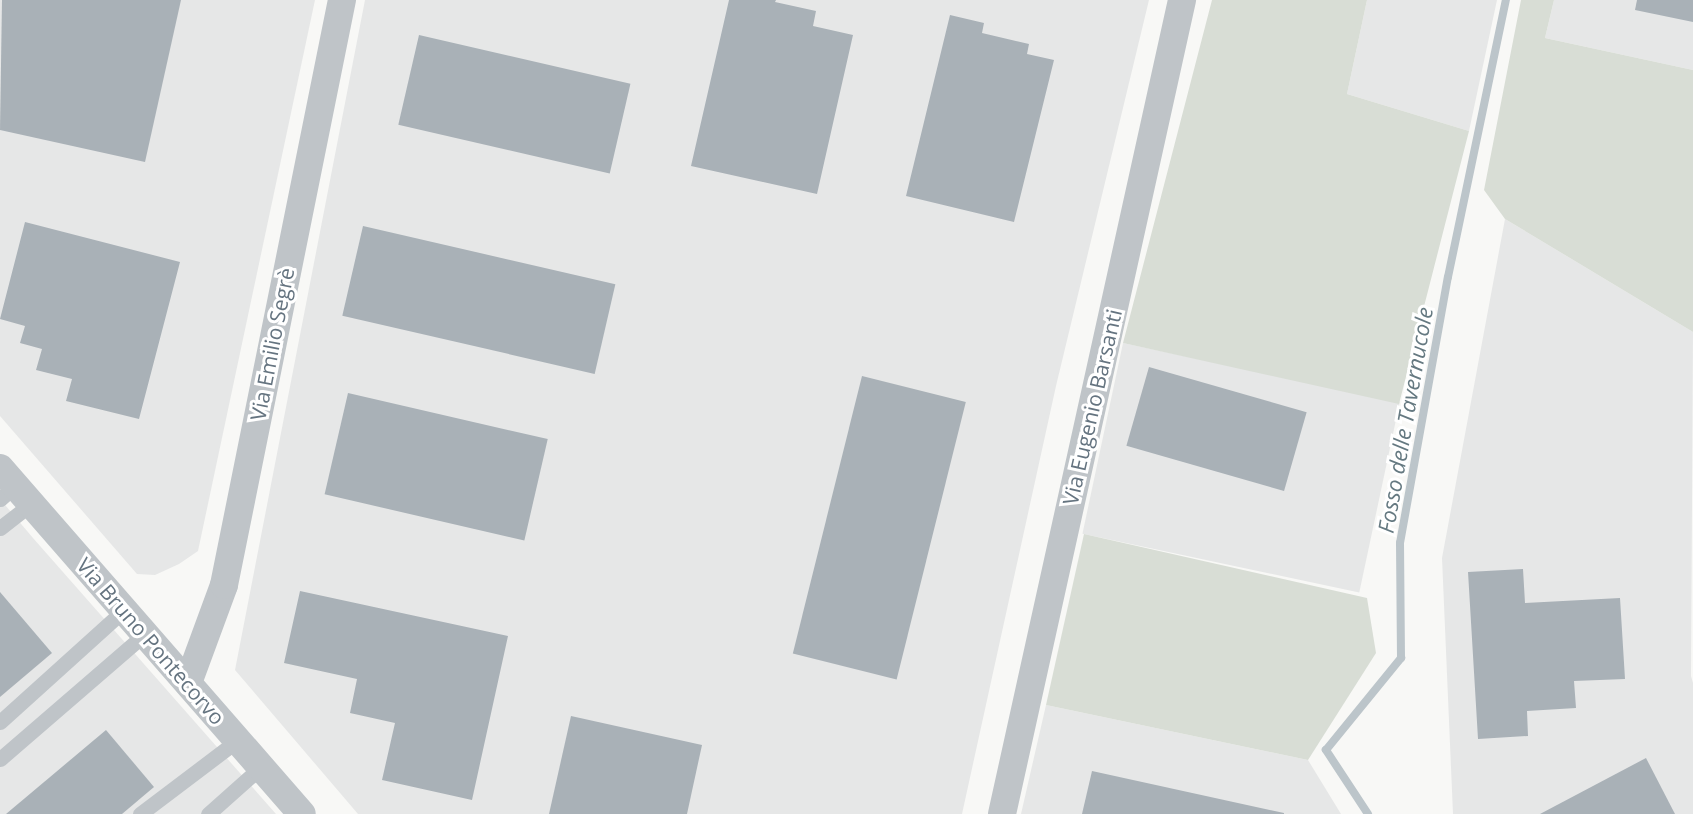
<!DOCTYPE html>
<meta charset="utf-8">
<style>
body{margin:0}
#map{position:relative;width:1693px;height:814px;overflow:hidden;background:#f8f8f6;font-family:"Open Sans",sans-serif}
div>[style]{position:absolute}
.built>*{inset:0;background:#e6e7e7;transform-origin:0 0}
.green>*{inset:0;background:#d8ddd5}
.stream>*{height:8px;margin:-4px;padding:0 4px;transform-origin:4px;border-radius:4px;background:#bcc5ca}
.building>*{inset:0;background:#a9b1b7;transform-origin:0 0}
.lane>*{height:15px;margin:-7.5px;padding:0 7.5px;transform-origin:7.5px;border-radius:7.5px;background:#bfc4c8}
.street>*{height:28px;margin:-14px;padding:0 14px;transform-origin:14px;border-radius:14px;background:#bfc4c8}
span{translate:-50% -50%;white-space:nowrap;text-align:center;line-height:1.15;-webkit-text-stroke:6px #fff;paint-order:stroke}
.street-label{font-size:21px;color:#657480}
.water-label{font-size:22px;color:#657981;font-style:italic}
</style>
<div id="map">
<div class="built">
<i style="clip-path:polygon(0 0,315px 0,198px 551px,179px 564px,155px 575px,137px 574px,0 416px)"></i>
<i style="clip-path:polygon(365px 0,1149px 0,1056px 386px,962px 814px,358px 814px,235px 670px)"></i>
<i style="clip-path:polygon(1367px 0,1497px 0,1469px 131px,1347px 94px)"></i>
<i style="clip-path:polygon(1554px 0,1693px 0,1693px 70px,1545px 38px)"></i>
<i style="clip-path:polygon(1505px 219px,1693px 332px,1691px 676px,1693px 683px,1693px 814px,1453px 814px,1442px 558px)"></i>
<i style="left:1123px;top:343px;width:283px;height:195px;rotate:12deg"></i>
<i style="clip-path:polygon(0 499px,33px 538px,276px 814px,0 814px)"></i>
<i style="clip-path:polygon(1046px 705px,1308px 760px,1341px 814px,1021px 814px)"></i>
</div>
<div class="green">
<i style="clip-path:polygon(1212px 0,1367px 0,1347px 94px,1469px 131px,1399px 404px,1123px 343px)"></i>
<i style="clip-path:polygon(1521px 0,1554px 0,1545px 38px,1693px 70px,1693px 332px,1505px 219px,1484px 190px)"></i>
<i style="clip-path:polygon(1084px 534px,1367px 598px,1376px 653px,1308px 760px,1046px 705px)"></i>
</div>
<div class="stream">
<i style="left:1368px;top:814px;width:77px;rotate:-123.3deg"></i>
<i style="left:1326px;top:750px;width:119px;rotate:-50.8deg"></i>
<i style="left:1401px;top:658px;width:115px;rotate:-90.5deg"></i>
<i style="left:1400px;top:543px;width:270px;rotate:-79.8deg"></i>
<i style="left:1448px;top:277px;width:283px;rotate:-78.2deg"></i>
</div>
<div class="building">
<i style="clip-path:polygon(2px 0,181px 0,145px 162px,0 130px)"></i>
<i style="clip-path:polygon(729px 0,776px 0,775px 2px,816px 11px,813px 26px,853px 35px,817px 194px,691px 166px)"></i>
<i style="clip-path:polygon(1637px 0,1693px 0,1693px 22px,1635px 10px)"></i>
<i style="clip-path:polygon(950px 15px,984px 23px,982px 33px,1029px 44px,1027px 54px,1054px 60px,1014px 222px,906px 196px)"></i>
<i style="left:419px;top:35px;width:217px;height:92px;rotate:13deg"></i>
<i style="clip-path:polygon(25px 222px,180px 262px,139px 419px,66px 401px,72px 379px,36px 370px,42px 349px,20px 343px,25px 326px,0 319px)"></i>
<i style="left:363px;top:226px;width:259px;height:92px;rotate:13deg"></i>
<i style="left:1149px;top:367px;width:164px;height:82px;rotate:16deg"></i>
<i style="left:862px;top:376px;width:107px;height:286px;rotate:14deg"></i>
<i style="left:348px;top:393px;width:205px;height:104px;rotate:13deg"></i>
<i style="clip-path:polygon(1523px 569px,1525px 603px,1620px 598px,1625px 679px,1574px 681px,1576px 708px,1527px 711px,1528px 736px,1478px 739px,1468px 572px)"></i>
<i style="clip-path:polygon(300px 591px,508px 636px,472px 800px,382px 780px,395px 723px,350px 713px,357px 679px,284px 663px)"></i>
<i style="clip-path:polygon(0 592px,52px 653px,0 697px)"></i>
<i style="clip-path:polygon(571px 716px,702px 745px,687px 814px,549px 814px)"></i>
<i style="clip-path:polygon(106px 730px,154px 787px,122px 814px,6px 814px)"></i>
<i style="clip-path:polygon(1646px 758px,1675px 814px,1540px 814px)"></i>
<i style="clip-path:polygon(1092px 771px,1284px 813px,1284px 814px,1082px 814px)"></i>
</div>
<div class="lane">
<i style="left:0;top:499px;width:20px;rotate:-41deg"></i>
<i style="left:0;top:528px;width:39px;rotate:-38deg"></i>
<i style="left:0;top:722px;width:167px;rotate:-42.1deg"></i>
<i style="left:0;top:759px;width:191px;rotate:-40.8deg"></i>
<i style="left:140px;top:814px;width:123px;rotate:-37.1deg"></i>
<i style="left:208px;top:814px;width:71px;rotate:-41.6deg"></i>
</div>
<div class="street">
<i style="left:0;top:468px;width:459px;rotate:48.9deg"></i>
<i style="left:188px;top:683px;width:104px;rotate:-69.8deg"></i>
<i style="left:224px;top:585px;width:597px;rotate:-78.6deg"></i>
<i style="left:1002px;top:814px;width:834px;rotate:-77.53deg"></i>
</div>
<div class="street-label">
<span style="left:272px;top:344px;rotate:-79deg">Via Emilio Segrè</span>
<span style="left:1092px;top:407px;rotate:-77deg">Via Eugenio Barsanti</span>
<span style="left:151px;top:641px;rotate:49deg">Via Bruno Pontecorvo</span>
</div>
<div class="water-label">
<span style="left:1405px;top:420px;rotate:-80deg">Fosso delle Tavernucole</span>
</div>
</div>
